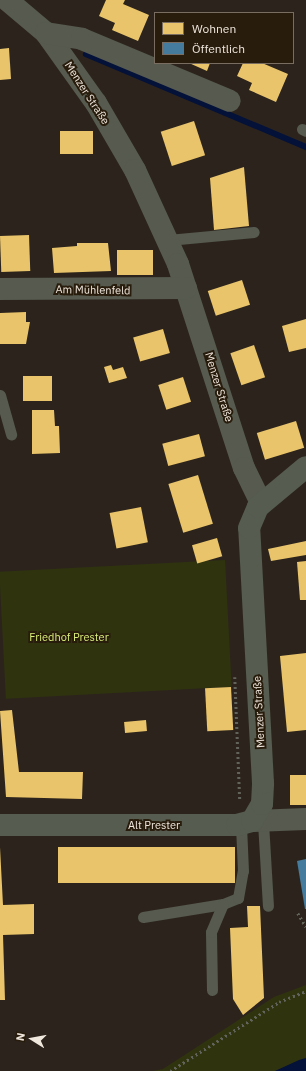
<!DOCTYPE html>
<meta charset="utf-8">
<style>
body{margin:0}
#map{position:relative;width:306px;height:1071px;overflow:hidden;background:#2c241c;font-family:"IBM Plex Sans",sans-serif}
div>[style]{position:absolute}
.green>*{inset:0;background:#2f340f;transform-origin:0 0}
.water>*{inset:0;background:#041139}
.homes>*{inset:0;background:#e9c46a;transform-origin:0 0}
.public>*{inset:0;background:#457b9d}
.stream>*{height:5.5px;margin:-2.75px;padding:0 2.75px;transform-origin:2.75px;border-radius:2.75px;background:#041139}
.path>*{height:2.5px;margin-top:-1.25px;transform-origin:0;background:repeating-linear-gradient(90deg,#62635b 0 2px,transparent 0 5px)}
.service>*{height:11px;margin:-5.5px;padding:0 5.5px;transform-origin:5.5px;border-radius:5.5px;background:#565a4f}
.minor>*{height:22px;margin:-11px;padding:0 11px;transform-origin:11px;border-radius:11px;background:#565a4f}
.secondary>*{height:22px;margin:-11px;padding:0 11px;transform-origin:11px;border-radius:11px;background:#565c50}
span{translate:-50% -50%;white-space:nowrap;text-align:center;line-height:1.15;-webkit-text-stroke:4px #281c0c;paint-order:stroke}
.street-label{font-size:11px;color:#f0e7dd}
.park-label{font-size:11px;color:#d9ee79}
.legend{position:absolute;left:154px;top:12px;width:140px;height:52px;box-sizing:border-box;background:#281c0c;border:1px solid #786d60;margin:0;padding:5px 7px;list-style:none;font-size:12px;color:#f0e7dd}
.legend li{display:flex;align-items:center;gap:8px;height:20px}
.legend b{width:20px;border:1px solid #786d60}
.north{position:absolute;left:12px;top:1019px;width:40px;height:40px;-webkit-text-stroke:3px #281c0c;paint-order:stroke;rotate:281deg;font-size:11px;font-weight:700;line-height:16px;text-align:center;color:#f0e7dd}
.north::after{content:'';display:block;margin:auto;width:14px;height:18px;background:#f0e7dd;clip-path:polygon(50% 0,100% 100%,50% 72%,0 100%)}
</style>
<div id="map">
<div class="green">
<i style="left:225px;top:560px;width:127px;height:226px;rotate:87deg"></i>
<i style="clip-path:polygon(306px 985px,306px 1058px,275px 1071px,153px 1071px,163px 1069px,274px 997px)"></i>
</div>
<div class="water">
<i style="clip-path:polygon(306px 1058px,306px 1071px,275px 1071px,299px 1060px)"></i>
</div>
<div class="homes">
<i style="clip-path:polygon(106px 0,125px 0,123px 4px,149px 15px,138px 41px,112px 30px,115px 23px,99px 16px)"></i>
<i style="clip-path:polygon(9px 48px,11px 79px,0 80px,0 49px)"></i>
<i style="clip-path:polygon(189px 63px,210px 63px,207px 71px)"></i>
<i style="clip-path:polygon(243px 63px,262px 63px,288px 74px,276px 102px,249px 90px,252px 83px,237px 76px)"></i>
<i style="left:194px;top:121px;width:36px;height:35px;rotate:72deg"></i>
<i style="left:60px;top:131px;width:33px;height:23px"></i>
<i style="clip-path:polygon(244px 167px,249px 226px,214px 230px,210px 178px)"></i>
<i style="left:29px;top:235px;width:36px;height:29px;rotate:88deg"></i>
<i style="clip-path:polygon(77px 243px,108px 243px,111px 271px,54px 273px,52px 248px,77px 246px)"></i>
<i style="left:117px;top:250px;width:36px;height:25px"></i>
<i style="left:242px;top:280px;width:26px;height:36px;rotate:72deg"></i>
<i style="clip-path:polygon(26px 312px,26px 322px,30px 322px,26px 344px,0 344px,0 313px)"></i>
<i style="clip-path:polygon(306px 319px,306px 348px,289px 352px,282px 326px)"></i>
<i style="left:163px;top:329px;width:25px;height:31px;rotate:74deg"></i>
<i style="left:254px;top:345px;width:34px;height:25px;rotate:71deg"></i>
<i style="clip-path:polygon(111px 365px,113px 370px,123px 367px,127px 378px,109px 383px,104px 367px)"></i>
<i style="left:23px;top:376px;width:29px;height:25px"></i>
<i style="left:183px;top:377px;width:26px;height:26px;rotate:72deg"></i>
<i style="clip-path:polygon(32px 410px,54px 410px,55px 426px,59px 426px,60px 453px,32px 454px)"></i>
<i style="left:296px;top:421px;width:28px;height:41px;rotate:73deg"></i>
<i style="left:199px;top:434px;width:23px;height:38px;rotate:75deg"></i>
<i style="left:198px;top:475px;width:51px;height:31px;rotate:73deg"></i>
<i style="left:141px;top:507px;width:36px;height:32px;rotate:79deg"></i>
<i style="left:217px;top:538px;width:19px;height:26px;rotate:74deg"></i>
<i style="clip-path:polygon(306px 541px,306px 555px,271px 561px,268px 549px)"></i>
<i style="clip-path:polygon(306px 561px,306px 600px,300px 600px,297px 562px)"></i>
<i style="clip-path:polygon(306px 653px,306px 730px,287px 732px,280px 656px)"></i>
<i style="left:231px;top:687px;width:43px;height:26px;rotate:87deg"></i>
<i style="clip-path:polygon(12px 710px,19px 772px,83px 772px,82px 799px,6px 797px,0 711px)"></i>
<i style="left:146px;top:720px;width:11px;height:22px;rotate:85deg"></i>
<i style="left:290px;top:775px;width:16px;height:30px"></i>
<i style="clip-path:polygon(0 847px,3px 905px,34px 904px,34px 934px,3px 935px,5px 1000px,0 1000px)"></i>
<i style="left:58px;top:847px;width:177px;height:36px"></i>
<i style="clip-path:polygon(247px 906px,260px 906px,264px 998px,243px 1015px,233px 999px,230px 928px,248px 927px)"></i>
</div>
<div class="public">
<i style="clip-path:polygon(306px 859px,306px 909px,305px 909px,297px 861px)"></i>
</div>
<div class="stream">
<i style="left:86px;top:54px;width:239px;rotate:22.9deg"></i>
</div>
<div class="path">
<i style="left:235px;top:677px;width:124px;rotate:87.7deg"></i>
<i style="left:298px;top:913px;width:16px;rotate:60deg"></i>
<i style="left:170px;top:1071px;width:129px;rotate:-32.3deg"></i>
<i style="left:279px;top:1002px;width:29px;rotate:-22deg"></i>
</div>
<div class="service">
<i style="left:302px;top:129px;width:4px;rotate:27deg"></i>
<i style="left:168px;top:240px;width:86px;rotate:-5.3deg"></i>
<i style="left:0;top:395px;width:41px;rotate:74.2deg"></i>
<i style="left:263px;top:822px;width:84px;rotate:86.6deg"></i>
<i style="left:143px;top:917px;width:81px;rotate:-9.2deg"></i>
<i style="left:223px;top:904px;width:16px;rotate:-22deg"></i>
<i style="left:238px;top:898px;width:27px;rotate:-80deg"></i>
<i style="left:243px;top:871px;width:46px;rotate:-92.5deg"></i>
<i style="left:212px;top:990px;width:58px;rotate:-91deg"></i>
<i style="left:211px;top:932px;width:30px;rotate:-67deg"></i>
</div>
<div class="minor">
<i style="left:7px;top:0;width:51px;rotate:40.2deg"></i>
<i style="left:46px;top:33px;width:86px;rotate:54.5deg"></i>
<i style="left:96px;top:103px;width:78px;rotate:59.8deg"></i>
<i style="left:135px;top:170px;width:103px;rotate:65.4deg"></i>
<i style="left:178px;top:264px;width:214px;rotate:72.1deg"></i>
<i style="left:244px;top:468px;width:39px;rotate:64deg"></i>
<i style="left:46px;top:33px;width:36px;rotate:9deg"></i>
<i style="left:82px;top:39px;width:160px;rotate:22.7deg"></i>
<i style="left:0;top:289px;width:186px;rotate:-0.3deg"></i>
<i style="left:252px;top:821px;width:54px;rotate:-2.1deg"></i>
</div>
<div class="secondary">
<i style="left:0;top:825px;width:237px"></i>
<i style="left:237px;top:825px;width:16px;rotate:-15deg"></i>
<i style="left:252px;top:821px;width:20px;rotate:-60deg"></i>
<i style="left:262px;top:804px;width:21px;rotate:-87deg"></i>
<i style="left:263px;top:783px;width:255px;rotate:-93.1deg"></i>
<i style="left:249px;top:528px;width:23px;rotate:-67deg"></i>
<i style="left:258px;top:507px;width:62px;rotate:-39.8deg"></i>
</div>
<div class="street-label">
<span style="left:87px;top:93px;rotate:57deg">Menzer Straße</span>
<span style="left:93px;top:290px;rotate:1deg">Am Mühlenfeld</span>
<span style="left:219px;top:387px;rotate:73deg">Menzer Straße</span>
<span style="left:259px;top:712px;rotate:-93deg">Menzer Straße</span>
<span style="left:154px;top:825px">Alt Prester</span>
</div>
<div class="park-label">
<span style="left:69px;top:637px">Friedhof Prester</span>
</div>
<ul class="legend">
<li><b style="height:11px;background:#e9c46a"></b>Wohnen</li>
<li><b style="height:11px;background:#457b9d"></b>Öffentlich</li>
</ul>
<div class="north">N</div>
</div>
